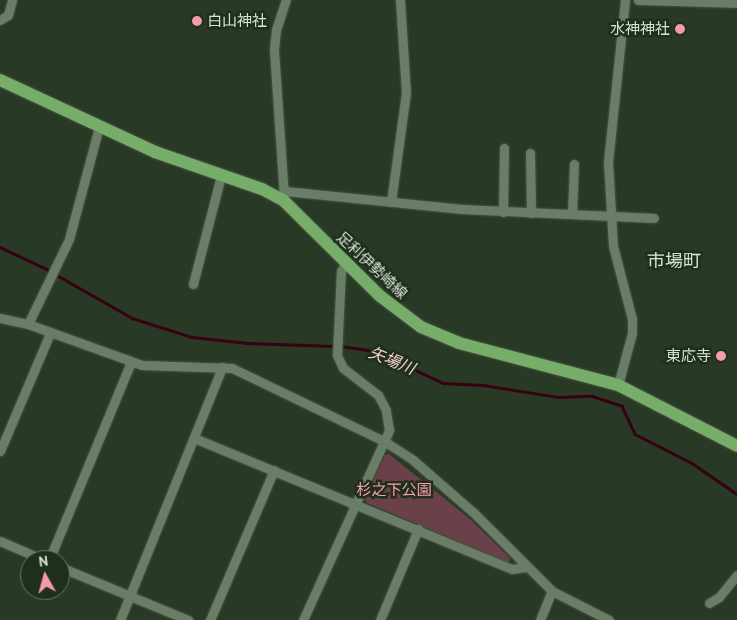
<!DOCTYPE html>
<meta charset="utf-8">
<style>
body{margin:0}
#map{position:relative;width:737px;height:620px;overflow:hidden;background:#283925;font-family:"PT Sans","Noto Sans JP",sans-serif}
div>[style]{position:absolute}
.green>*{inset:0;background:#6a4149}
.stream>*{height:2.5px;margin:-1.25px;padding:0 1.25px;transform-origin:1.25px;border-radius:1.25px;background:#360113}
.roads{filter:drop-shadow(0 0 1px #485645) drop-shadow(0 0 1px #485645)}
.street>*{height:9px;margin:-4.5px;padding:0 4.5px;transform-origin:4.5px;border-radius:4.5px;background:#6a7d66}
.primary>*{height:12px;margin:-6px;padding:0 6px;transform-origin:6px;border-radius:6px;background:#75ad69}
.dots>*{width:14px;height:14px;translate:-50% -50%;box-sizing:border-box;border:2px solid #1f2f1b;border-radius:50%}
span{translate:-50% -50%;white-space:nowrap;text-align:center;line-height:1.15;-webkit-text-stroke:5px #1f2f1b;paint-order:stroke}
.poi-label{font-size:15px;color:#d8e2d6}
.left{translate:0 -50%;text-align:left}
.right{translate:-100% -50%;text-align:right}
.street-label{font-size:15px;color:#d8e2d6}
.park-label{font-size:15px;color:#fd9eb1}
.water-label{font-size:16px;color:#f8d0d6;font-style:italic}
.quarter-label{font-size:18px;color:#d8e2d6}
.north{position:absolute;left:20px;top:550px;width:50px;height:50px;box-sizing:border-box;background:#1f2f1b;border:1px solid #697766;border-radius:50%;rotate:353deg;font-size:14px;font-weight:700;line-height:20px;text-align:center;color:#d8e2d6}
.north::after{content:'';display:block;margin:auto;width:18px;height:22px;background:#f39aab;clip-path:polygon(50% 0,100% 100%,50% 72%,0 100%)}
</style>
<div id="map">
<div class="green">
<i style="clip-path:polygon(389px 454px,470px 519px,510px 558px,509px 563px,367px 503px,364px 498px,385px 455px)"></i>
</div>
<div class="stream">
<i style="left:0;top:247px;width:56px;rotate:25.2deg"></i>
<i style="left:55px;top:274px;width:89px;rotate:29.7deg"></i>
<i style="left:132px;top:318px;width:63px;rotate:17.6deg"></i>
<i style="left:192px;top:337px;width:56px;rotate:6.1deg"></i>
<i style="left:248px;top:343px;width:86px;rotate:2deg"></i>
<i style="left:340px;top:346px;width:35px;rotate:8deg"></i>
<i style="left:375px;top:351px;width:75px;rotate:25.2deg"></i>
<i style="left:443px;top:383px;width:40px;rotate:2.9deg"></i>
<i style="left:483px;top:385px;width:77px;rotate:9deg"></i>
<i style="left:559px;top:397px;width:33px;rotate:-2deg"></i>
<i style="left:592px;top:396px;width:32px;rotate:18deg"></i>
<i style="left:622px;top:406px;width:31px;rotate:65deg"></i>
<i style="left:635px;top:434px;width:64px;rotate:27deg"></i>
<i style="left:692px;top:463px;width:55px;rotate:34.6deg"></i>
</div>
<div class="roads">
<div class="street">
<i style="left:638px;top:0;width:99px;rotate:1.7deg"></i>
<i style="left:0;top:20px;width:9px;rotate:-32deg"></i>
<i style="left:8px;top:15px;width:16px;rotate:-75deg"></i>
<i style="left:530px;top:153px;width:60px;rotate:89deg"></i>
<i style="left:285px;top:191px;width:178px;rotate:5.8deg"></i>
<i style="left:462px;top:209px;width:192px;rotate:2.7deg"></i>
<i style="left:284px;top:197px;width:148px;rotate:-93.9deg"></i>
<i style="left:274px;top:49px;width:19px;rotate:-84deg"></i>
<i style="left:276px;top:30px;width:32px;rotate:-72deg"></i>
<i style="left:391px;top:202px;width:110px;rotate:-82.2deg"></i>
<i style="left:406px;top:93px;width:93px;rotate:-93.7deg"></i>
<i style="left:503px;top:212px;width:64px;rotate:-89.1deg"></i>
<i style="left:572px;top:214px;width:50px;rotate:-87.7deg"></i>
<i style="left:193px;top:284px;width:112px;rotate:-75.5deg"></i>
<i style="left:0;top:318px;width:29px;rotate:12deg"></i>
<i style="left:28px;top:324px;width:121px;rotate:19.8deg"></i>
<i style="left:142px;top:365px;width:90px;rotate:1.9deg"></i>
<i style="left:232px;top:368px;width:169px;rotate:25.7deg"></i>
<i style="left:384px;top:441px;width:35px;rotate:33deg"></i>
<i style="left:413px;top:460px;width:81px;rotate:41deg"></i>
<i style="left:474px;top:513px;width:110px;rotate:45deg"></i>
<i style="left:552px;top:591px;width:64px;rotate:27deg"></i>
<i style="left:28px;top:324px;width:94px;rotate:-64.2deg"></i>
<i style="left:69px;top:239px;width:116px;rotate:-75deg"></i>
<i style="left:618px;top:385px;width:54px;rotate:-74.9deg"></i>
<i style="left:632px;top:333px;width:14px;rotate:-90deg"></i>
<i style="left:632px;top:319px;width:75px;rotate:-104.6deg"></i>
<i style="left:613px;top:246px;width:84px;rotate:-93.4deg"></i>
<i style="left:608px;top:162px;width:163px;rotate:-84deg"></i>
<i style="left:194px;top:438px;width:344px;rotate:22.4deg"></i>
<i style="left:512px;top:569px;width:14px;rotate:-8deg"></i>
<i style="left:0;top:451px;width:128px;rotate:-67deg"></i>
<i style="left:0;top:541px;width:48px;rotate:23.4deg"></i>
<i style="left:49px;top:560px;width:214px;rotate:-67.5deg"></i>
<i style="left:60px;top:567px;width:139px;rotate:22.5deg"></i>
<i style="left:709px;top:603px;width:12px;rotate:-31deg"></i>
<i style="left:719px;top:597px;width:28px;rotate:-51deg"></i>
<i style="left:120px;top:620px;width:273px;rotate:-68deg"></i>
<i style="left:210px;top:620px;width:163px;rotate:-66.9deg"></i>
<i style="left:303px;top:620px;width:209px;rotate:-65.6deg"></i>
<i style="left:389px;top:430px;width:20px;rotate:-99deg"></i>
<i style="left:386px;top:410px;width:17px;rotate:-118deg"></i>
<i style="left:378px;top:395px;width:44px;rotate:-142.4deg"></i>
<i style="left:343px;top:368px;width:14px;rotate:-115deg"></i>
<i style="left:337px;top:355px;width:84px;rotate:-87.3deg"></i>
<i style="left:341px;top:271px;width:8px;rotate:-60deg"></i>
<i style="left:380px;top:620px;width:99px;rotate:-67.3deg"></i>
<i style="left:540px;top:620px;width:31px;rotate:-68deg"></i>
</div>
<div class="primary">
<i style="left:0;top:80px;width:171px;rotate:24.9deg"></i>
<i style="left:155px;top:152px;width:113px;rotate:19.1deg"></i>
<i style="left:262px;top:189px;width:24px;rotate:28deg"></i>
<i style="left:283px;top:200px;width:136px;rotate:44.7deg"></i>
<i style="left:380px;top:296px;width:51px;rotate:37.1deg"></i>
<i style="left:421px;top:327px;width:41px;rotate:22.8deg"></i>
<i style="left:459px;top:343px;width:164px;rotate:14.8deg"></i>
<i style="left:618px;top:385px;width:134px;rotate:27.1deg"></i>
</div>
</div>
<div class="dots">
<i style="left:197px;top:21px;background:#f39aab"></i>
<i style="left:680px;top:29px;background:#f39aab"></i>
<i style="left:721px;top:356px;background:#f39aab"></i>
</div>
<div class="poi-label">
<span class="left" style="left:207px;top:21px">白山神社</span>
<span class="right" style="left:670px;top:29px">水神神社</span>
<span class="right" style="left:711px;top:356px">東応寺</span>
</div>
<div class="street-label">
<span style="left:372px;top:265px;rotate:43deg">足利伊勢崎線</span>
</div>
<div class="park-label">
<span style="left:394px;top:490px">杉之下公園</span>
</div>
<div class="water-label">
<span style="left:392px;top:360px;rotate:22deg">矢場川</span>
</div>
<div class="quarter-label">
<span style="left:674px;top:261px">市場町</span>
</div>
<div class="north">N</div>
</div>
